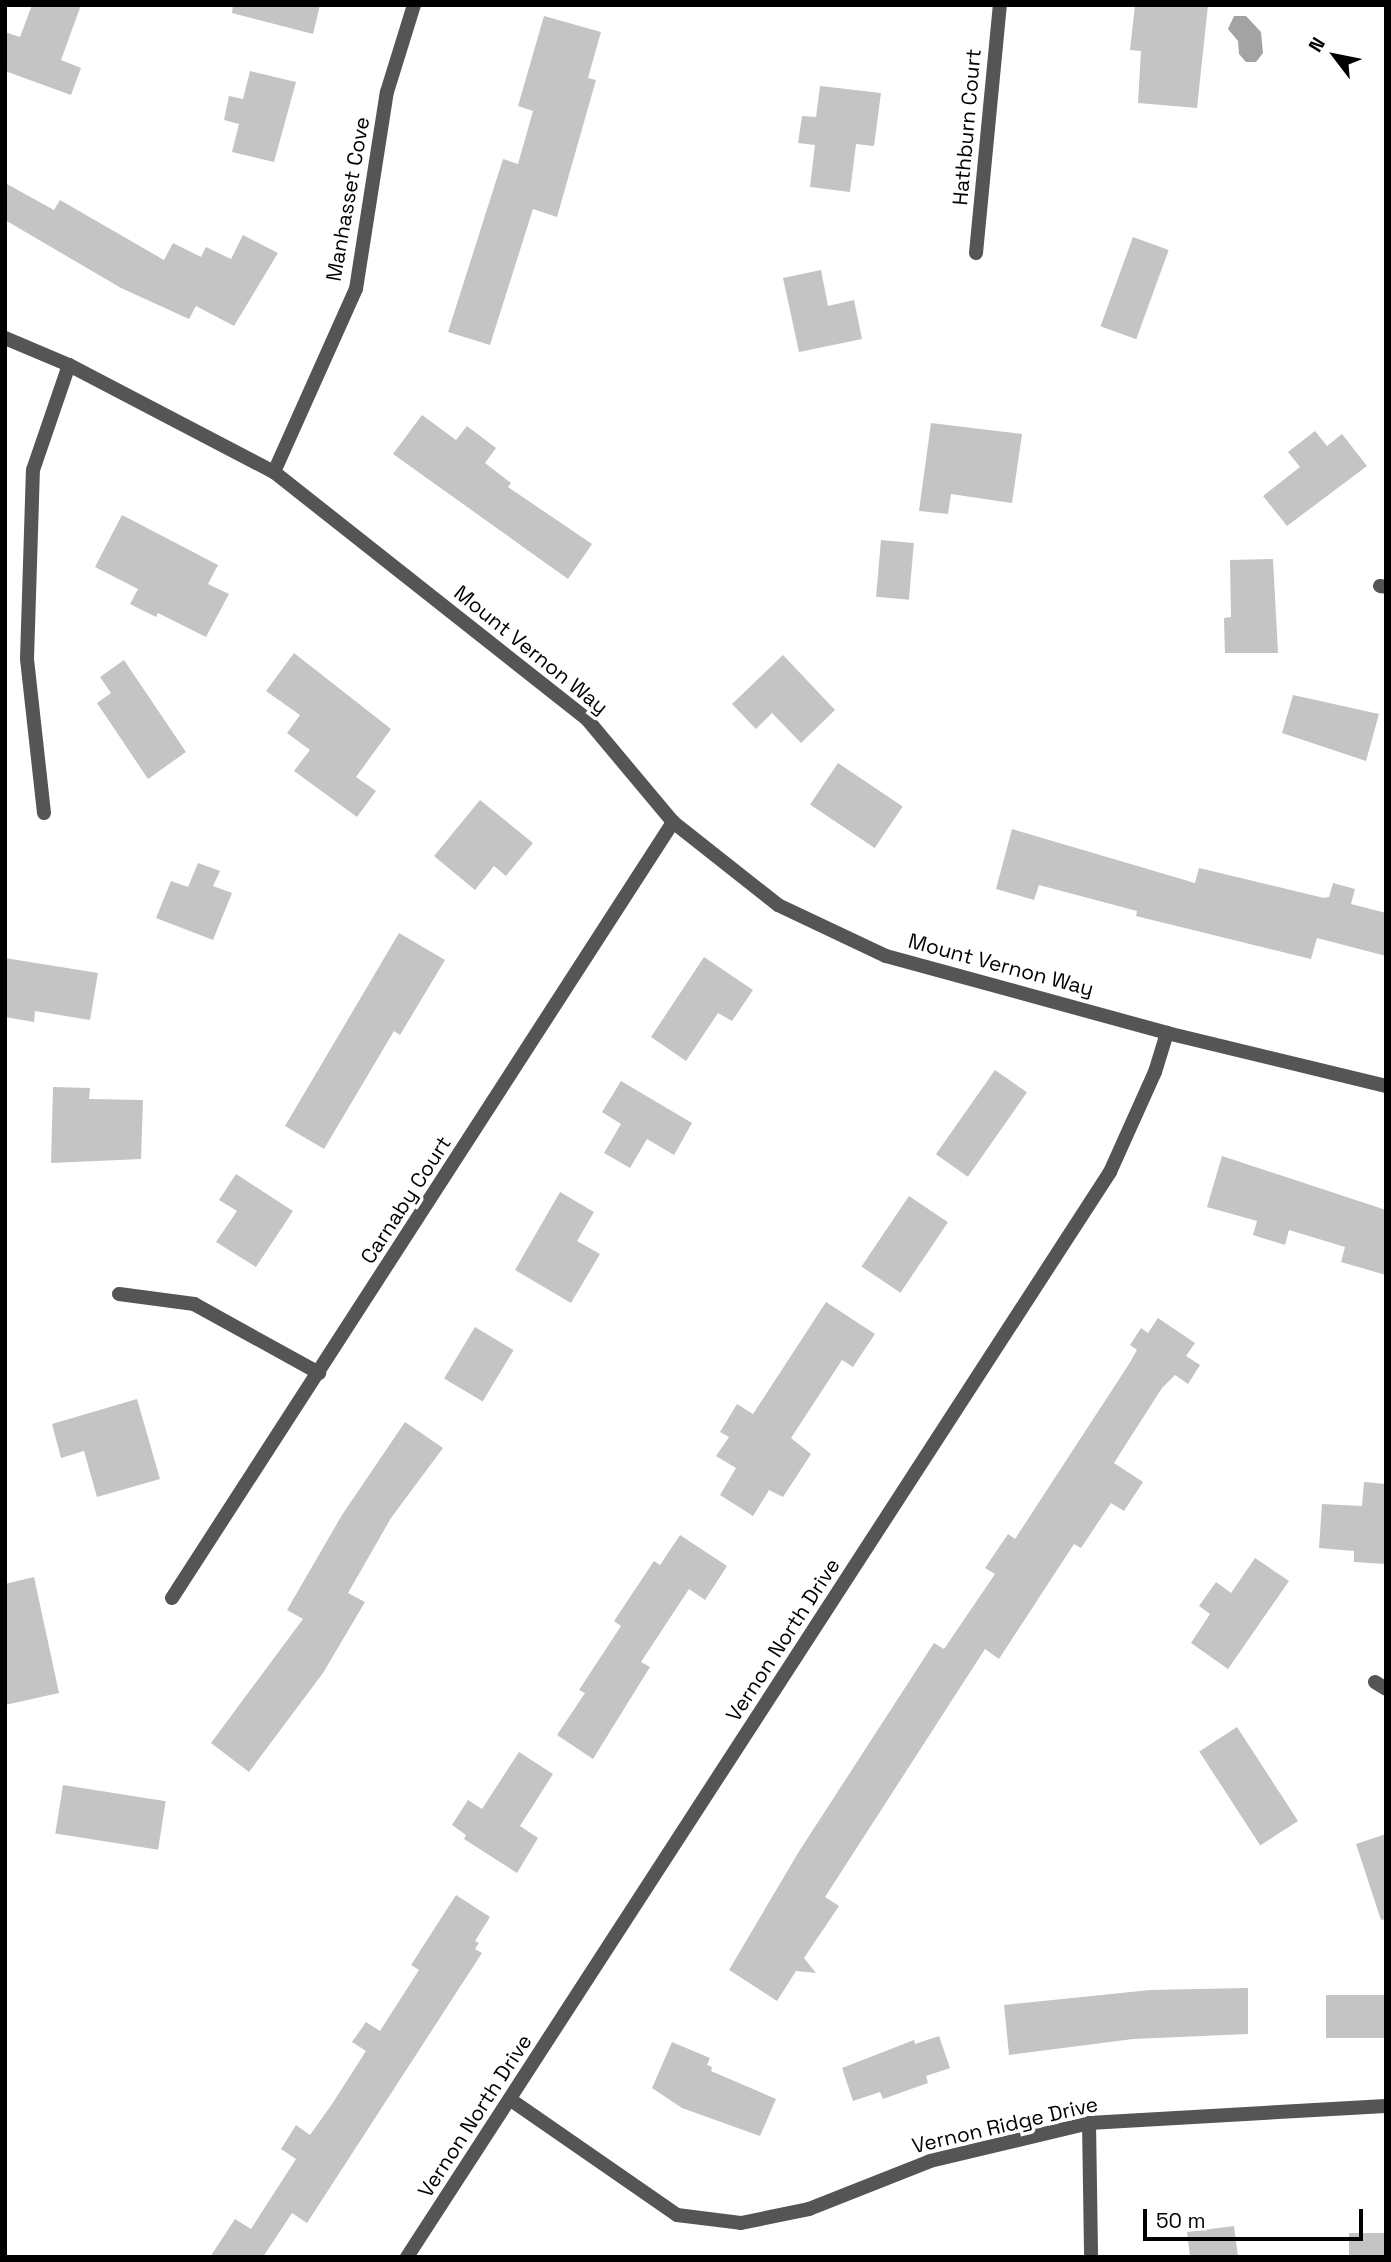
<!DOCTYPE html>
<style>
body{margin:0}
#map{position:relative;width:1391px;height:2262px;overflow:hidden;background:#fff;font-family:"Space Grotesk",sans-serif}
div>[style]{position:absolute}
.water>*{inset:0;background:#a3a3a3}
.building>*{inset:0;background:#c4c4c4;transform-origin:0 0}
.minor>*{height:14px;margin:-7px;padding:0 7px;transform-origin:7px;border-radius:7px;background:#555}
span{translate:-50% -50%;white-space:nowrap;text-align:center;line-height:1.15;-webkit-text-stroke:7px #fff;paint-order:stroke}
.street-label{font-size:21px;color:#000}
.frame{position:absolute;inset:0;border:7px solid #000;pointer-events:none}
.north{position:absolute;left:1300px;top:21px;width:70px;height:70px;-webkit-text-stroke:5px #fff;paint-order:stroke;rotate:302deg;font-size:19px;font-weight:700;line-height:28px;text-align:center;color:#000}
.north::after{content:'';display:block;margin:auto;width:24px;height:32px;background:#000;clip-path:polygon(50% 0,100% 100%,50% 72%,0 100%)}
.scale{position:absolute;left:1143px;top:2209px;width:220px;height:32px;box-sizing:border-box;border:4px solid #000;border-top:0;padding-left:9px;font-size:21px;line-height:24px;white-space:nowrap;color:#000;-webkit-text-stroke:5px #fff;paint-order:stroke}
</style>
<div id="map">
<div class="water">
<i style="clip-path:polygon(1234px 16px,1246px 16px,1261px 32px,1263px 53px,1256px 62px,1246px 62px,1239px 54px,1238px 41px,1228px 29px)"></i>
</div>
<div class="building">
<i style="clip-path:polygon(32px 5px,81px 5px,61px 60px,81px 68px,71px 95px,5px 71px,5px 32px,20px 37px)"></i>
<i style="clip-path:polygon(233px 5px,320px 5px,313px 34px,232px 13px)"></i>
<i style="clip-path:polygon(1135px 5px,1208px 5px,1197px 108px,1138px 103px,1141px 51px,1130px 50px)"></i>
<i style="clip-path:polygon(544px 16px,601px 32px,588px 78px,596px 80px,557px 217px,533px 209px,490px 345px,448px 332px,503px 159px,518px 164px,533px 111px,518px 106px)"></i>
<i style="clip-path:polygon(250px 71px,296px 82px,274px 162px,232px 152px,239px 124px,224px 120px,229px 96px,243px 99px)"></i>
<i style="clip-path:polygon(820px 86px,881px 93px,874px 146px,856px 144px,850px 192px,810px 187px,815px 145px,798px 143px,802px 116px,816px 117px)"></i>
<i style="clip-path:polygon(5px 183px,54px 210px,60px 200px,164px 260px,173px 243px,201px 257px,206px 247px,231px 259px,243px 235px,278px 253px,234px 326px,196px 306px,189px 319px,121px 288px,5px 220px)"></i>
<i style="left:1133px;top:237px;width:38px;height:95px;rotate:20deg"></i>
<i style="clip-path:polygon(821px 270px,828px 306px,854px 300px,862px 339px,799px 352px,783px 278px)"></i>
<i style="clip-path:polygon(422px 415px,456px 440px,467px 426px,496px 448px,485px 463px,511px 483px,508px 487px,592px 544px,568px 579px,393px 454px)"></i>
<i style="clip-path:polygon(931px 423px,1022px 434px,1012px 503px,951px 494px,948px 514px,919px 511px)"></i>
<i style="clip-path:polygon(1315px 431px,1327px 446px,1342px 434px,1367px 466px,1287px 526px,1263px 496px,1300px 467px,1288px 452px)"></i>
<i style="clip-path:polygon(122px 515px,218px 565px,208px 584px,229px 594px,206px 637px,158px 613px,156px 617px,130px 604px,138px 589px,95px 567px)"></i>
<i style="left:881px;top:540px;width:33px;height:57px;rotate:5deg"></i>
<i style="clip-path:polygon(1273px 559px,1278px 653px,1225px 653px,1224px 618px,1231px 617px,1230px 560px)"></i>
<i style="clip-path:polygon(294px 653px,391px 729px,356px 777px,376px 791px,357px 817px,294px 771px,310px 750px,287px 733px,300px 715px,266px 691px)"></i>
<i style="clip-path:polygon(783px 655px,835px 710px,801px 743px,772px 713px,756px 729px,732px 704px)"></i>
<i style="clip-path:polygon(124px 660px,186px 752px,148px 779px,97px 703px,111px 693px,100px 677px)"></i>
<i style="clip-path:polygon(1293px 695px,1379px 714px,1366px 761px,1282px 733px)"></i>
<i style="left:838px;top:763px;width:78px;height:50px;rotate:34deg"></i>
<i style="clip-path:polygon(480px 800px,533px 843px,506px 876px,494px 866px,475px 890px,434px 856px)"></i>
<i style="clip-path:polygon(1012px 829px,1195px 883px,1199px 868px,1324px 898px,1329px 897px,1333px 883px,1355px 889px,1351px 904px,1386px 913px,1386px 956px,1317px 938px,1311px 959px,1136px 916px,1137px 911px,1039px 885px,1034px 900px,996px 889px)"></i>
<i style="clip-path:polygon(198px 863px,220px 871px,213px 886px,232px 893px,213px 940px,156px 918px,171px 881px,188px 887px)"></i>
<i style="clip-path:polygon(399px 933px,445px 960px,400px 1035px,394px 1031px,324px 1149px,285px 1126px)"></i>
<i style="clip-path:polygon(704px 957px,753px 990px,732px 1021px,718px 1013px,686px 1061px,651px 1037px)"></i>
<i style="clip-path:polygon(5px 958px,98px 973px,90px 1020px,35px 1011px,34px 1022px,5px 1017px)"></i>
<i style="left:995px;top:1070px;width:39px;height:103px;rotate:35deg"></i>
<i style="clip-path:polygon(621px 1081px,692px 1123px,674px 1155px,647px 1139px,630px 1168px,604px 1153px,621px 1124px,602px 1112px)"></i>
<i style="clip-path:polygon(53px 1087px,90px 1088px,89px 1099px,143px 1100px,141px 1159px,51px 1163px)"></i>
<i style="clip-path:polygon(1222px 1156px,1386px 1210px,1386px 1275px,1341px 1262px,1345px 1247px,1289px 1230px,1285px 1245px,1253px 1235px,1257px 1221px,1207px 1207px)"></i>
<i style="clip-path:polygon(236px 1174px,293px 1211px,256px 1267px,216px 1242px,237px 1211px,219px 1200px)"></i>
<i style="clip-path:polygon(560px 1192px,594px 1212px,577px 1241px,600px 1254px,571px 1303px,515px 1270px)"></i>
<i style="left:909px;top:1196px;width:47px;height:85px;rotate:34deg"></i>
<i style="clip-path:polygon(826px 1302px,875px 1334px,853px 1367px,842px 1360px,791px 1438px,811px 1454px,783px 1497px,769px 1490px,753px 1516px,720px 1495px,736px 1468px,716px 1456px,729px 1437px,720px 1432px,737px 1404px,753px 1414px)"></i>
<i style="clip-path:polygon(1158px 1318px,1195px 1343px,1186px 1356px,1200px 1365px,1188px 1384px,1175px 1375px,1162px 1388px,1114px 1463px,1143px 1482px,1124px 1511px,1111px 1503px,1081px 1548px,1074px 1544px,999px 1659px,985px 1649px,825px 1897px,839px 1906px,804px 1958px,816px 1973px,796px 1971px,777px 2001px,729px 1970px,798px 1853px,934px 1643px,944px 1649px,995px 1574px,985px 1568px,1008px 1534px,1015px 1539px,1129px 1364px,1137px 1350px,1130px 1345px,1141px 1328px,1148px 1333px)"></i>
<i style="left:475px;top:1327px;width:45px;height:60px;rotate:31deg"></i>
<i style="clip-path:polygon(137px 1399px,160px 1479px,97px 1497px,84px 1451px,61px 1458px,52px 1424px)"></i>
<i style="clip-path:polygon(405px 1422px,443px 1448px,391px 1518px,348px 1593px,365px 1602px,323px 1673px,249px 1772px,211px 1743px,303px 1619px,287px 1610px,342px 1515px)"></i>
<i style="clip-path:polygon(1364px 1482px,1386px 1484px,1386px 1564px,1354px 1562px,1354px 1551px,1319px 1548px,1322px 1504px,1362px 1506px)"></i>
<i style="clip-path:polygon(680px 1535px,727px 1566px,705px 1600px,689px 1589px,641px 1662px,650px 1667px,593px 1759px,557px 1735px,585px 1693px,579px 1690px,621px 1626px,614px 1621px,654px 1561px,660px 1565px)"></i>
<i style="clip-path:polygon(1255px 1558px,1289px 1581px,1228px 1669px,1191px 1643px,1210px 1614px,1199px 1606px,1216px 1582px,1231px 1593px)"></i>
<i style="clip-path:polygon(34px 1577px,59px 1693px,5px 1705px,5px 1584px)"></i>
<i style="left:1237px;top:1727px;width:112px;height:45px;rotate:57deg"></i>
<i style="clip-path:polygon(519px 1752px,553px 1774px,520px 1826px,538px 1838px,517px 1873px,464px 1839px,466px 1835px,452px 1825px,468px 1800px,482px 1809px)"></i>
<i style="left:63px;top:1785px;width:104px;height:49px;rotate:9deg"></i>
<i style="clip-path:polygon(1386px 1834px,1386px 1919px,1381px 1920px,1356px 1844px)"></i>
<i style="clip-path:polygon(456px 1895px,490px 1917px,475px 1941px,479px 1943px,475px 1949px,482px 1953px,307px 2223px,292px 2213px,263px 2257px,210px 2257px,235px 2219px,251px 2229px,296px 2159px,281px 2149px,296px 2125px,310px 2135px,332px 2104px,366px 2051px,352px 2042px,366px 2022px,380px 2031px,419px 1970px,411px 1965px)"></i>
<i style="clip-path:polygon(1248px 1988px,1248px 2034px,1133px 2039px,1009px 2055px,1004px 2005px,1150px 1990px)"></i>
<i style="left:1386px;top:1995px;width:43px;height:60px;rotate:90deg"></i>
<i style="clip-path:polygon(939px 2036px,950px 2068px,926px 2076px,928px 2083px,883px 2099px,880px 2092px,853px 2101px,842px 2068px,914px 2040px,915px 2044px)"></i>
<i style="clip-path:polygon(672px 2042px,710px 2058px,707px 2065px,712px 2067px,711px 2071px,776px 2099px,760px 2136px,682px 2108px,652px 2088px)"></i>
<i style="clip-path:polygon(1234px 2226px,1238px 2257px,1190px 2257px,1187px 2232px)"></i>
<i style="left:1386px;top:2233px;width:24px;height:37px;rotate:90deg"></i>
</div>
<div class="minor">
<i style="left:976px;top:253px;width:249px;rotate:-84.5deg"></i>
<i style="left:5px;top:338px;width:69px;rotate:22.9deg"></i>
<i style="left:69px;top:365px;width:231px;rotate:27.6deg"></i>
<i style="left:274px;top:472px;width:397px;rotate:38.3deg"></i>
<i style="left:586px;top:718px;width:136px;rotate:50.1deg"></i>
<i style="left:673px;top:822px;width:134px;rotate:38.3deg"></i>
<i style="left:778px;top:905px;width:119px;rotate:25.3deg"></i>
<i style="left:886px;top:956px;width:291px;rotate:15.3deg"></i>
<i style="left:1167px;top:1033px;width:225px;rotate:13.6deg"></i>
<i style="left:274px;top:472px;width:201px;rotate:-65.9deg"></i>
<i style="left:356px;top:289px;width:199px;rotate:-81.1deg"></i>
<i style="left:387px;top:92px;width:91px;rotate:-72.8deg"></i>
<i style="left:1380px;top:586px;width:6px;rotate:9deg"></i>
<i style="left:44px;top:813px;width:155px;rotate:-96.3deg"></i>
<i style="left:27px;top:659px;width:189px;rotate:-88.2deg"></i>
<i style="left:33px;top:470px;width:111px;rotate:-71.1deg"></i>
<i style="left:119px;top:1294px;width:76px;rotate:7.6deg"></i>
<i style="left:194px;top:1304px;width:143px;rotate:28.9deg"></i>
<i style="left:172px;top:1598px;width:924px;rotate:-57.15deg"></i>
<i style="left:1375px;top:1682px;width:13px;rotate:32deg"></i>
<i style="left:511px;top:2100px;width:202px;rotate:34.7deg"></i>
<i style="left:677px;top:2215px;width:64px;rotate:7.1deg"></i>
<i style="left:741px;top:2223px;width:69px;rotate:-11.6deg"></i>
<i style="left:809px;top:2209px;width:130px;rotate:-21.6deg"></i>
<i style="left:930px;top:2161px;width:163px;rotate:-13.4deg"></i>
<i style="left:1089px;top:2123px;width:297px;rotate:-3.3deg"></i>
<i style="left:1089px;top:2123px;width:134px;rotate:89.1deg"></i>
<i style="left:407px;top:2257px;width:1293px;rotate:-57.06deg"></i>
<i style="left:1110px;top:1172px;width:110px;rotate:-65.8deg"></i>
<i style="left:1155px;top:1072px;width:41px;rotate:-72.9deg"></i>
</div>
<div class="street-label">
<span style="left:967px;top:127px;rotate:-85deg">Hathburn Court</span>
<span style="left:348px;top:199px;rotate:-80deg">Manhasset Cove</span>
<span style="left:531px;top:650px;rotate:39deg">Mount Vernon Way</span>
<span style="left:1001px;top:965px;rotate:15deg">Mount Vernon Way</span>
<span style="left:406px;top:1200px;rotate:-57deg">Carnaby Court</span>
<span style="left:783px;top:1640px;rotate:-57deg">Vernon North Drive</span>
<span style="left:475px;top:2116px;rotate:-57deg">Vernon North Drive</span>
<span style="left:1005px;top:2125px;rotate:-13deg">Vernon Ridge Drive</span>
</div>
<div class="frame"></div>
<div class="north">N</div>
<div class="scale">50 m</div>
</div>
